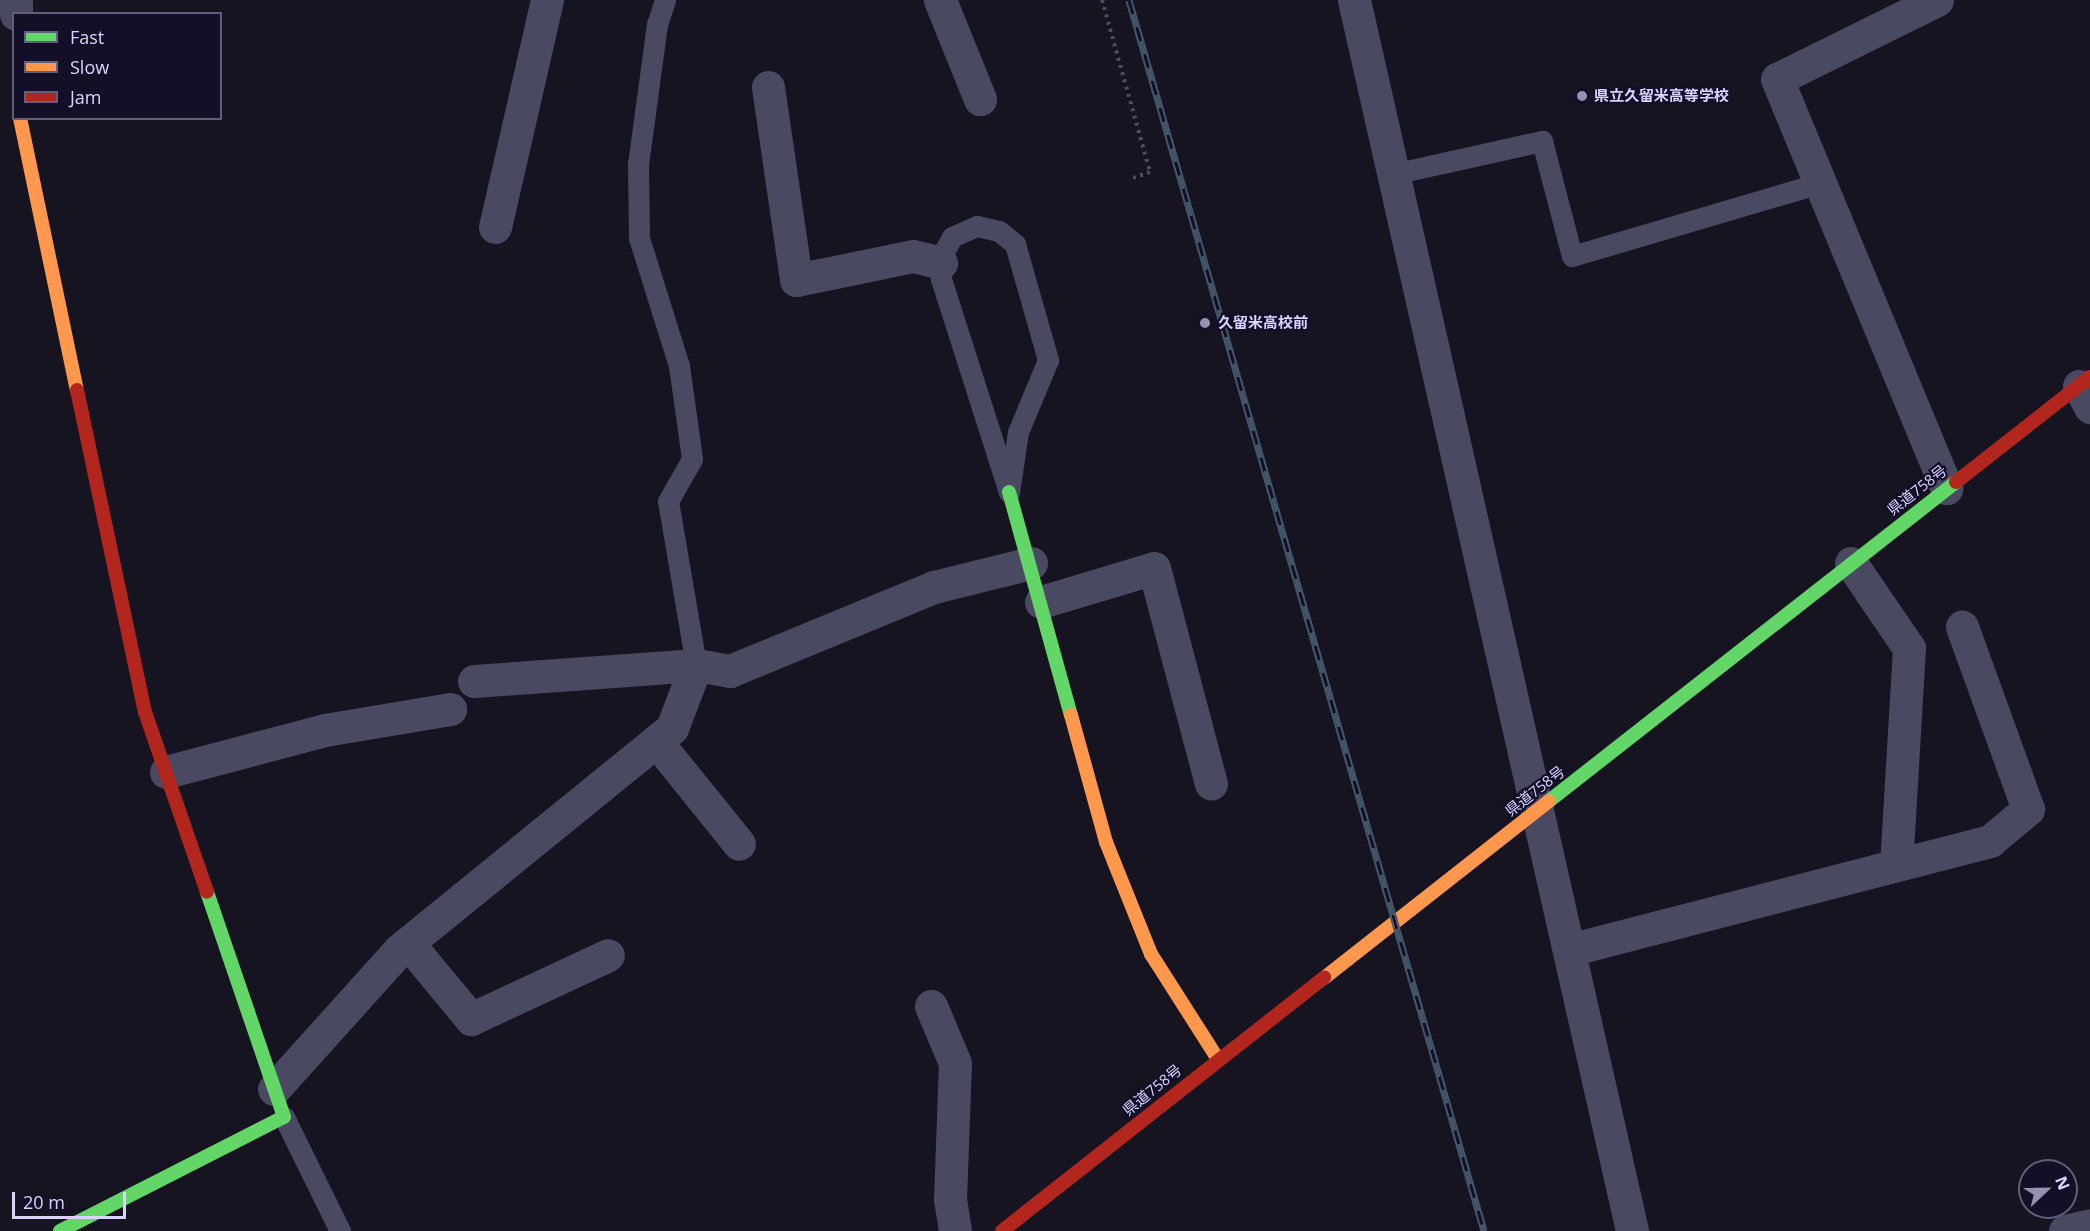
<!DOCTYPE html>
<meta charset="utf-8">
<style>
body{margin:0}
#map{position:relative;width:2090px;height:1231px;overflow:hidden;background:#161421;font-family:"Open Sans","Noto Sans JP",sans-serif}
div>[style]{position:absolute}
.path>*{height:4px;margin-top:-2px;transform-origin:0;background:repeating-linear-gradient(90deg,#44505f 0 3px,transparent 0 7.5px)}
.lane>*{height:21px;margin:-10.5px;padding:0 10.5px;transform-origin:10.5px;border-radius:10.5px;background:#4a4962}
.street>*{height:33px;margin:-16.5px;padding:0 16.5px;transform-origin:16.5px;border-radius:16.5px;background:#4a4962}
.fast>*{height:14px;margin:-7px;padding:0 7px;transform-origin:7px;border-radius:7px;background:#63d668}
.slow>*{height:14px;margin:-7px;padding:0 7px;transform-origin:7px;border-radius:7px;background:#ff974d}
.jam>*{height:14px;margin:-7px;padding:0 7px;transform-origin:7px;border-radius:7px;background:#b3261e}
.rail>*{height:7px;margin-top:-3.5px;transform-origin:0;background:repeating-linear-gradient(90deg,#130f26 0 14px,#43596b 0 28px);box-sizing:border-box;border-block:2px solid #43596b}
.dots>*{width:16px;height:16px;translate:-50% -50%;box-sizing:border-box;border:3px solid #130f26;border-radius:50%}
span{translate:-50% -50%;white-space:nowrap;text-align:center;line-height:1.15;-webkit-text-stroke:4.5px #130f26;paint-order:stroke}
.poi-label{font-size:15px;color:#d9d4ff;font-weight:700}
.left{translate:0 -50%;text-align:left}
.street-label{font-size:15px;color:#d9d4ff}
.legend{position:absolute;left:12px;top:12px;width:210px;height:108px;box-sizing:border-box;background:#130f26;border:2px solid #625e7d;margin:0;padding:8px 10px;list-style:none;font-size:18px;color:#d9d4ff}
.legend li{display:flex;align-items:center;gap:12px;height:30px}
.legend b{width:30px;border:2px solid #625e7d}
.north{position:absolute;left:2018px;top:1159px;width:60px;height:60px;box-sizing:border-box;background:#130f26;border:2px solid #625e7d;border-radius:50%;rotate:68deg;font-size:16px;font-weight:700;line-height:24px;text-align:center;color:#d9d4ff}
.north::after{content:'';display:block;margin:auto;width:21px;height:27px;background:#9591b1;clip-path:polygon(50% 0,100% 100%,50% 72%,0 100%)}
.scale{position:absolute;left:12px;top:1192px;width:114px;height:27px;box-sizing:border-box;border:3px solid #d9d4ff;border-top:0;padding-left:8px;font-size:18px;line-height:21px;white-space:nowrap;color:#d9d4ff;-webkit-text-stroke:4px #130f26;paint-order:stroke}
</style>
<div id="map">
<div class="path">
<i style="left:1102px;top:0;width:179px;rotate:74.4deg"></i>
<i style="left:1150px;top:172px;width:21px;rotate:161deg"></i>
</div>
<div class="lane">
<i style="left:665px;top:0;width:25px;rotate:108deg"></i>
<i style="left:657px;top:24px;width:141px;rotate:97.7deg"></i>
<i style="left:638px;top:164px;width:74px;rotate:89.2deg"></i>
<i style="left:639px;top:238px;width:134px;rotate:72.6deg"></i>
<i style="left:679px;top:366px;width:94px;rotate:82deg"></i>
<i style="left:692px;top:459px;width:48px;rotate:119.7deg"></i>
<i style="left:668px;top:501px;width:166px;rotate:80.3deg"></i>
<i style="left:1393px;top:174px;width:153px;rotate:-12.5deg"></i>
<i style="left:1542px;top:141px;width:119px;rotate:75.4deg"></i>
<i style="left:1572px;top:256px;width:259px;rotate:-16.4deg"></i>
<i style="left:977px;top:226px;width:23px;rotate:13deg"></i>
<i style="left:999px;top:231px;width:21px;rotate:39deg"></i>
<i style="left:1015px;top:244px;width:121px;rotate:74.1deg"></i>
<i style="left:1048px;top:360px;width:78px;rotate:112.6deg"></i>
<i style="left:1018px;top:432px;width:61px;rotate:98.5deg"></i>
<i style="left:1009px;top:492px;width:224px;rotate:-107.7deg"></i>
<i style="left:941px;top:279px;width:22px;rotate:-90deg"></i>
<i style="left:941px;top:257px;width:23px;rotate:-61deg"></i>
<i style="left:952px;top:237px;width:27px;rotate:-24deg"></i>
<i style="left:284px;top:1117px;width:127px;rotate:63.8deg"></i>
</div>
<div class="street">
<i style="left:16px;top:0;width:14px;rotate:90deg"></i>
<i style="left:940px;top:0;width:107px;rotate:68deg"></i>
<i style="left:1354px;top:0;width:1262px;rotate:77.27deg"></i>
<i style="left:1937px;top:0;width:178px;rotate:153.7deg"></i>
<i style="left:1777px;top:79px;width:443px;rotate:67.5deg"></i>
<i style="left:768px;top:87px;width:195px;rotate:81.7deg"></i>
<i style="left:796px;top:280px;width:119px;rotate:-11.6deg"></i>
<i style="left:913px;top:256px;width:29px;rotate:14deg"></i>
<i style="left:495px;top:227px;width:233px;rotate:-77.1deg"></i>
<i style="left:2079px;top:386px;width:24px;rotate:62deg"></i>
<i style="left:1851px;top:563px;width:103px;rotate:55.7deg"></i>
<i style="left:1909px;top:648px;width:217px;rotate:93.4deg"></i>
<i style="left:1041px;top:602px;width:118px;rotate:-16.7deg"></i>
<i style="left:1154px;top:568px;width:223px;rotate:75.2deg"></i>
<i style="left:474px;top:681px;width:223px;rotate:-4.1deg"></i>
<i style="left:656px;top:741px;width:132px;rotate:51.1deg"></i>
<i style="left:166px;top:772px;width:164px;rotate:-14.8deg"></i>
<i style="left:325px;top:730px;width:127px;rotate:-9.5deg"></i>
<i style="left:408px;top:943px;width:99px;rotate:50.3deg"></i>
<i style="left:471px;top:1019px;width:151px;rotate:-25deg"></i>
<i style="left:1569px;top:950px;width:435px;rotate:-14.5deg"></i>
<i style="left:1990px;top:841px;width:50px;rotate:-40.1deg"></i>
<i style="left:2028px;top:809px;width:194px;rotate:-109.9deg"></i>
<i style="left:931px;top:1006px;width:62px;rotate:67.2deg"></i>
<i style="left:955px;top:1063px;width:136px;rotate:92.1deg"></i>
<i style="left:950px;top:1199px;width:32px;rotate:81deg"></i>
<i style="left:274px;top:1089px;width:187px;rotate:-48deg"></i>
<i style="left:399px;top:950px;width:352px;rotate:-39.1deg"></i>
<i style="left:672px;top:728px;width:67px;rotate:-69.1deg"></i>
<i style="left:696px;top:665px;width:35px;rotate:10deg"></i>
<i style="left:730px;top:671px;width:221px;rotate:-22.4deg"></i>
<i style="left:934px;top:587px;width:100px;rotate:-13.9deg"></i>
<i style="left:2065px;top:1231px;width:26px;rotate:-13deg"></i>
</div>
<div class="fast">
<i style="left:1009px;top:492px;width:231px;rotate:74.5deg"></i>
<i style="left:1549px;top:801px;width:517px;rotate:-38.09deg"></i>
<i style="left:60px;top:1231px;width:251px;rotate:-27deg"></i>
<i style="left:284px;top:1117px;width:238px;rotate:-108.9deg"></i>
</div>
<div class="slow">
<i style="left:20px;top:118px;width:278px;rotate:78.2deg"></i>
<i style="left:1071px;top:715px;width:132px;rotate:74.6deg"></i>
<i style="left:1106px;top:842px;width:121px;rotate:68.1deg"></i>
<i style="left:1151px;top:954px;width:125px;rotate:57.5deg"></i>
<i style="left:1324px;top:978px;width:286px;rotate:-38.2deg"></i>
</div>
<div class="jam">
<i style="left:77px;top:390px;width:329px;rotate:78.1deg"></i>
<i style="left:145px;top:712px;width:190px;rotate:71deg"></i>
<i style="left:1956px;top:482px;width:170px;rotate:-38.1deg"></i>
<i style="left:1002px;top:1231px;width:410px;rotate:-38.2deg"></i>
</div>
<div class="rail">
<i style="left:1129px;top:0;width:1281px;rotate:73.91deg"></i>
</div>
<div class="dots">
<i style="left:1582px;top:96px;background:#9591b1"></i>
<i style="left:1205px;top:323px;background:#9591b1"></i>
</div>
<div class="poi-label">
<span class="left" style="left:1594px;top:96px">県立久留米高等学校</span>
<span class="left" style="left:1218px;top:323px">久留米高校前</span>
</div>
<div class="street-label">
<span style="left:1917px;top:490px;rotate:-38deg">県道758号</span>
<span style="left:1535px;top:791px;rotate:-38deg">県道758号</span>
<span style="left:1152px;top:1090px;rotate:-39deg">県道758号</span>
</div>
<ul class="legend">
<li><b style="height:8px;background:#63d668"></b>Fast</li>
<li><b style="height:8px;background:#ff974d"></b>Slow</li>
<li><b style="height:8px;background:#b3261e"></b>Jam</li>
</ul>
<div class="north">N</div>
<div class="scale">20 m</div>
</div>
